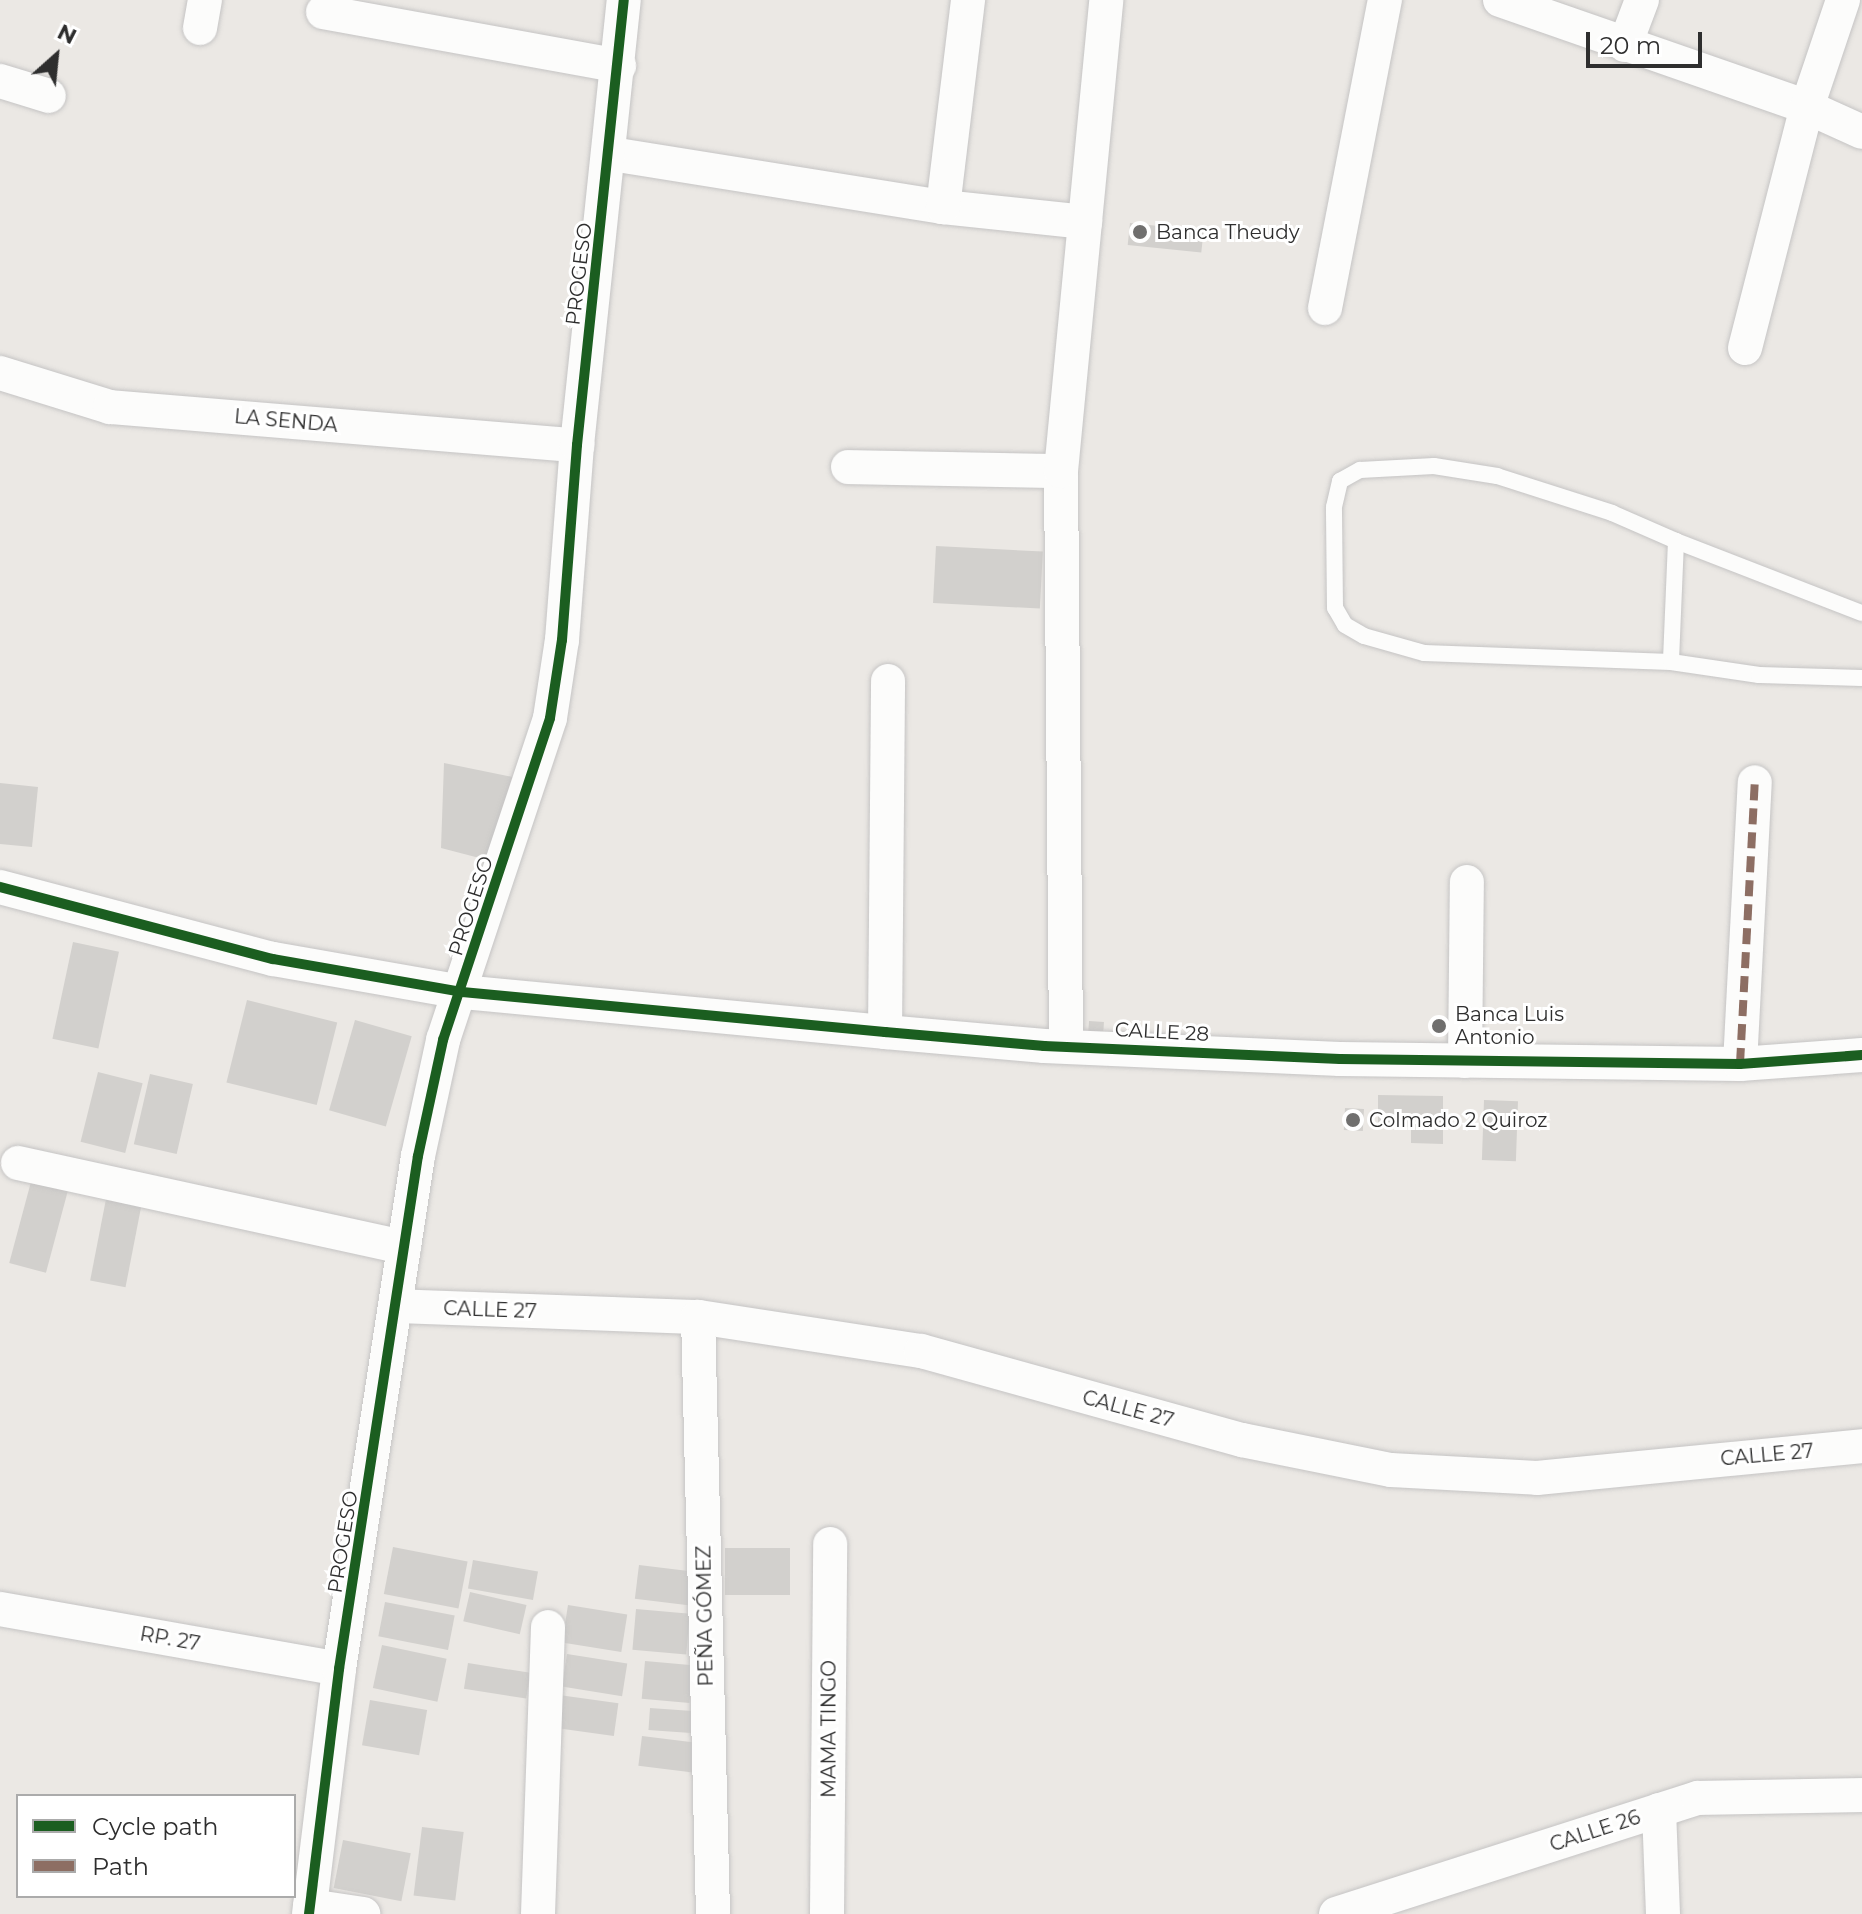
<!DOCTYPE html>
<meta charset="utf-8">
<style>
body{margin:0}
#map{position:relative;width:1862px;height:1914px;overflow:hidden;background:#ebe8e4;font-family:Montserrat,sans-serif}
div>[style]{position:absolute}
.building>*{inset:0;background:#d2d0cd;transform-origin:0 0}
.roads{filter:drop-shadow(0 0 2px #c5c4c4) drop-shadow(0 0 2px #c5c4c4)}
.service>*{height:16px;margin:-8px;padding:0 8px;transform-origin:8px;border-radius:8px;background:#fcfcfb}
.minor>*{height:34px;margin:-17px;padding:0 17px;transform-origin:17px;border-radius:17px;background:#fcfcfb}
.quiet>*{height:8px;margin-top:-4px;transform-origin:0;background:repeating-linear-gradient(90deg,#8d6e63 0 16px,transparent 0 24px)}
.cycleway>*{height:10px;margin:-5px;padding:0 5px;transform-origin:5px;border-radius:5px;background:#1b5e20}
.dots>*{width:22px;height:22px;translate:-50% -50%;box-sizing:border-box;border:4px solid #fff;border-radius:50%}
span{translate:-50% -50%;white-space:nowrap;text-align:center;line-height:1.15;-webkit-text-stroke:6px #fff;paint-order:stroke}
.poi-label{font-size:20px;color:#2e2e2e}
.left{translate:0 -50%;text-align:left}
.street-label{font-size:20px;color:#2e2e2e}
.legend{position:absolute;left:16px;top:1794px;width:280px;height:104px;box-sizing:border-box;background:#fff;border:2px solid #ababab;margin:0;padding:10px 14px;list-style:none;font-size:24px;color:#2e2e2e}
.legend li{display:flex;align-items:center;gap:16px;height:40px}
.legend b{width:40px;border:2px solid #ababab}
.north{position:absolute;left:16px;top:16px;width:80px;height:80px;-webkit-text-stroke:6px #fff;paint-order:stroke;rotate:27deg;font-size:22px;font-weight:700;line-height:32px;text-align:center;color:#2e2e2e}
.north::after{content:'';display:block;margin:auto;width:28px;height:36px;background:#2e2e2e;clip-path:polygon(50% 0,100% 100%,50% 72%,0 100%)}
.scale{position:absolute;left:1586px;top:32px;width:116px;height:36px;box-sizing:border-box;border:4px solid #2e2e2e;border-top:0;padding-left:10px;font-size:24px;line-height:28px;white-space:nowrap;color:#2e2e2e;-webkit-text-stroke:6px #fff;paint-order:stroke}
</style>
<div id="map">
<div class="building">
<i style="left:1130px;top:223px;width:74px;height:22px;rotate:6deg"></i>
<i style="left:936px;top:546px;width:107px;height:57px;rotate:3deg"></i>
<i style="clip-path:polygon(444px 763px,518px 778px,491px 861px,441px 848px)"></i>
<i style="clip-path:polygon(0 783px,38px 787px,32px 847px,0 844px)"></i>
<i style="left:73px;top:942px;width:47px;height:99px;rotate:12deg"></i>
<i style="left:247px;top:1000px;width:93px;height:85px;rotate:14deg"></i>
<i style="left:1435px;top:1018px;width:9px;height:15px;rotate:6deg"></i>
<i style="left:355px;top:1020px;width:59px;height:94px;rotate:16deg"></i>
<i style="left:1089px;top:1021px;width:15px;height:10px;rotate:4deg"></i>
<i style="left:98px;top:1072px;width:46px;height:72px;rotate:14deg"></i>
<i style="left:150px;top:1074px;width:44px;height:72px;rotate:13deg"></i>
<i style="clip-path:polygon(1378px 1095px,1443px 1096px,1443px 1144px,1411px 1143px,1411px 1127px,1378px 1127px)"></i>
<i style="left:1484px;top:1100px;width:34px;height:60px;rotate:2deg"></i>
<i style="left:1345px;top:1108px;width:19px;height:22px;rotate:3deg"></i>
<i style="left:32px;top:1178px;width:38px;height:88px;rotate:15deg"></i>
<i style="left:106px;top:1199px;width:36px;height:83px;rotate:11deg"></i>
<i style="left:393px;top:1547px;width:76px;height:48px;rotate:11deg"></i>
<i style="left:725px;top:1548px;width:65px;height:47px"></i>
<i style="left:473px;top:1560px;width:66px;height:29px;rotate:10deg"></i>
<i style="left:639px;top:1565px;width:58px;height:34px;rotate:7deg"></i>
<i style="left:470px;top:1592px;width:58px;height:30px;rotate:13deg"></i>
<i style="left:385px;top:1602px;width:71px;height:35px;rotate:11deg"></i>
<i style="left:568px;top:1605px;width:60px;height:38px;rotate:9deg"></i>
<i style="left:636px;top:1609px;width:54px;height:41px;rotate:5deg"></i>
<i style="left:382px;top:1645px;width:66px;height:44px;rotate:12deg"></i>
<i style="left:567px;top:1654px;width:61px;height:33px;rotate:9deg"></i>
<i style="left:645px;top:1661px;width:48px;height:38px;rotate:5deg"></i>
<i style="left:468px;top:1663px;width:63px;height:26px;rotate:9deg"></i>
<i style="left:559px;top:1695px;width:60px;height:33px;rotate:8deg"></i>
<i style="left:370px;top:1700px;width:58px;height:46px;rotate:10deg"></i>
<i style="left:650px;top:1708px;width:53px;height:22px;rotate:4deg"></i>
<i style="left:642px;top:1736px;width:59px;height:30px;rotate:7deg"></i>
<i style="left:422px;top:1827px;width:42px;height:69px;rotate:7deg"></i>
<i style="left:343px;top:1840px;width:69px;height:49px;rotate:11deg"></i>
</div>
<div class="roads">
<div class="service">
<i style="left:1676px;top:541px;width:199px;rotate:21.2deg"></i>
<i style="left:1671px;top:662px;width:247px;rotate:-177.9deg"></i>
<i style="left:1424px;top:653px;width:62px;rotate:-164.2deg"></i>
<i style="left:1364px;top:636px;width:22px;rotate:-150deg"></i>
<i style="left:1345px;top:625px;width:20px;rotate:-120deg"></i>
<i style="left:1335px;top:608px;width:101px;rotate:-90.6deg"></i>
<i style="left:1334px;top:507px;width:27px;rotate:-77deg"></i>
<i style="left:1340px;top:481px;width:23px;rotate:-29deg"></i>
<i style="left:1360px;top:470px;width:74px;rotate:-3.1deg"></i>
<i style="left:1434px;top:466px;width:64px;rotate:9deg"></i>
<i style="left:1497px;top:476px;width:121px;rotate:17.8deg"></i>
<i style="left:1612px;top:513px;width:70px;rotate:23.6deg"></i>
<i style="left:1676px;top:541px;width:121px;rotate:92.4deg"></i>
<i style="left:1671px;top:662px;width:89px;rotate:8.4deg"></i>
<i style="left:1759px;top:675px;width:103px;rotate:1.7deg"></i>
</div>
<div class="minor">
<i style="left:1500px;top:0;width:325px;rotate:19.2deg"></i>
<i style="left:1807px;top:107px;width:60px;rotate:24.4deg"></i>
<i style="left:323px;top:12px;width:301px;rotate:10.3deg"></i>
<i style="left:200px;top:28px;width:28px;rotate:-80deg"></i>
<i style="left:1625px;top:45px;width:48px;rotate:-69.3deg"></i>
<i style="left:0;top:81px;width:51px;rotate:17deg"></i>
<i style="left:611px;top:154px;width:336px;rotate:9.1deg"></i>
<i style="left:943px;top:207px;width:143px;rotate:6deg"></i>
<i style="left:943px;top:207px;width:209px;rotate:-83.1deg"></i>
<i style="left:1325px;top:308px;width:314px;rotate:-79deg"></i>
<i style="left:1745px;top:348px;width:249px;rotate:-75.6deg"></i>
<i style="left:1807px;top:107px;width:113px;rotate:-71.4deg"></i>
<i style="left:0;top:373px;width:115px;rotate:17.2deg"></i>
<i style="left:110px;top:407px;width:469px;rotate:4.7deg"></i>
<i style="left:848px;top:467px;width:213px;rotate:1.1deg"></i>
<i style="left:0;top:887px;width:282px;rotate:14.8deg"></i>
<i style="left:273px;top:959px;width:192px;rotate:9.9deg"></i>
<i style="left:462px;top:992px;width:425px;rotate:5.4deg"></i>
<i style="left:885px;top:1032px;width:160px;rotate:5deg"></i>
<i style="left:1044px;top:1046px;width:296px;rotate:2.5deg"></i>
<i style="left:1340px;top:1059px;width:400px;rotate:0.7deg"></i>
<i style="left:1740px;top:1064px;width:122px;rotate:-4.2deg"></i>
<i style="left:885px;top:1032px;width:351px;rotate:-89.5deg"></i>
<i style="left:1066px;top:1046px;width:575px;rotate:-90.5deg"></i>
<i style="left:1061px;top:471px;width:473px;rotate:-84.5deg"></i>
<i style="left:1465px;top:1061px;width:179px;rotate:-89.4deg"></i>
<i style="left:1740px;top:1064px;width:282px;rotate:-87deg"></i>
<i style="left:18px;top:1163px;width:395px;rotate:12.3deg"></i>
<i style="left:395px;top:1306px;width:303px;rotate:2.1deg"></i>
<i style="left:698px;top:1317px;width:226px;rotate:8.7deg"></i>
<i style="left:921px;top:1351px;width:333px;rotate:15.5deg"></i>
<i style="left:1242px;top:1440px;width:152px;rotate:11.4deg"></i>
<i style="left:1391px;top:1470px;width:146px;rotate:3.1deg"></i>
<i style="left:1537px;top:1478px;width:327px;rotate:-5.6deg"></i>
<i style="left:698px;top:1317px;width:597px;rotate:88.56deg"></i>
<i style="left:0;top:1609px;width:344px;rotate:10deg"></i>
<i style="left:1659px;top:1810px;width:104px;rotate:87.8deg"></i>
<i style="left:310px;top:1906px;width:54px;rotate:8.6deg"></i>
<i style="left:309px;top:1914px;width:247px;rotate:-83deg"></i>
<i style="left:339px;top:1669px;width:519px;rotate:-81.25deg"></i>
<i style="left:418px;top:1156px;width:119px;rotate:-77.8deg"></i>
<i style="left:443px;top:1040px;width:339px;rotate:-71.6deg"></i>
<i style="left:550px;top:718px;width:79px;rotate:-81.3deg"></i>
<i style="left:562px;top:640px;width:196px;rotate:-85.6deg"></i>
<i style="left:577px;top:445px;width:447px;rotate:-84deg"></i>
<i style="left:538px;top:1914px;width:287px;rotate:-88deg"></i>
<i style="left:827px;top:1914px;width:370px;rotate:-89.5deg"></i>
<i style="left:1336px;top:1914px;width:380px;rotate:-17.8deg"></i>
<i style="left:1698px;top:1798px;width:164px;rotate:-1deg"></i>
</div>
</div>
<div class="quiet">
<i style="left:1740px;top:1064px;width:282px;rotate:-87deg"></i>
</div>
<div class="cycleway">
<i style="left:0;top:887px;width:282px;rotate:14.8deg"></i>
<i style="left:273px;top:959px;width:192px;rotate:9.9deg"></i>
<i style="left:462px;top:992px;width:425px;rotate:5.4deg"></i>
<i style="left:885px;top:1032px;width:160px;rotate:5deg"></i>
<i style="left:1044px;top:1046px;width:296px;rotate:2.5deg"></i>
<i style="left:1340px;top:1059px;width:400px;rotate:0.7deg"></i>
<i style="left:1740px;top:1064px;width:122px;rotate:-4.2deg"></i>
<i style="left:309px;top:1914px;width:247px;rotate:-83deg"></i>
<i style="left:339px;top:1669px;width:519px;rotate:-81.25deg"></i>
<i style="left:418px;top:1156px;width:119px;rotate:-77.8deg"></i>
<i style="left:443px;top:1040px;width:339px;rotate:-71.6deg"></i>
<i style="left:550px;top:718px;width:79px;rotate:-81.3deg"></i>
<i style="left:562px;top:640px;width:196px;rotate:-85.6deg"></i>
<i style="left:577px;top:445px;width:447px;rotate:-84deg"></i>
</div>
<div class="dots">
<i style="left:1140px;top:232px;background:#706f6e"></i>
<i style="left:1439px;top:1026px;background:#706f6e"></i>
<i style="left:1353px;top:1120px;background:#706f6e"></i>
</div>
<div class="poi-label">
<span class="left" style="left:1156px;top:232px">Banca Theudy</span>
<span class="left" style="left:1455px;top:1026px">Banca Luis<br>Antonio</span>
<span class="left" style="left:1369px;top:1120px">Colmado 2 Quiroz</span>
</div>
<div class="street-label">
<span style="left:579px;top:274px;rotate:-83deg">PROGESO</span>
<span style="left:286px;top:421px;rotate:5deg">LA SENDA</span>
<span style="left:471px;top:906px;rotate:-72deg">PROGESO</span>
<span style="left:1162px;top:1032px;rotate:3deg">CALLE 28</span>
<span style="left:490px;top:1310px;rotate:2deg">CALLE 27</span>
<span style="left:1128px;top:1409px;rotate:15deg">CALLE 27</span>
<span style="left:1767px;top:1455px;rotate:-5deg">CALLE 27</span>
<span style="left:343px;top:1542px;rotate:-81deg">PROGESO</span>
<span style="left:705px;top:1616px;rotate:-91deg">PEÑA GÓMEZ</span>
<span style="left:170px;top:1639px;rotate:10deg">RP. 27</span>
<span style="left:829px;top:1729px;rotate:-90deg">MAMA TINGO</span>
<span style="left:1595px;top:1831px;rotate:-18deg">CALLE 26</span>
</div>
<ul class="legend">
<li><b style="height:10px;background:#1b5e20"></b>Cycle path</li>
<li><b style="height:10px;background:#8d6e63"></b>Path</li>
</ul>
<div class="north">N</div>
<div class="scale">20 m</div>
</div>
